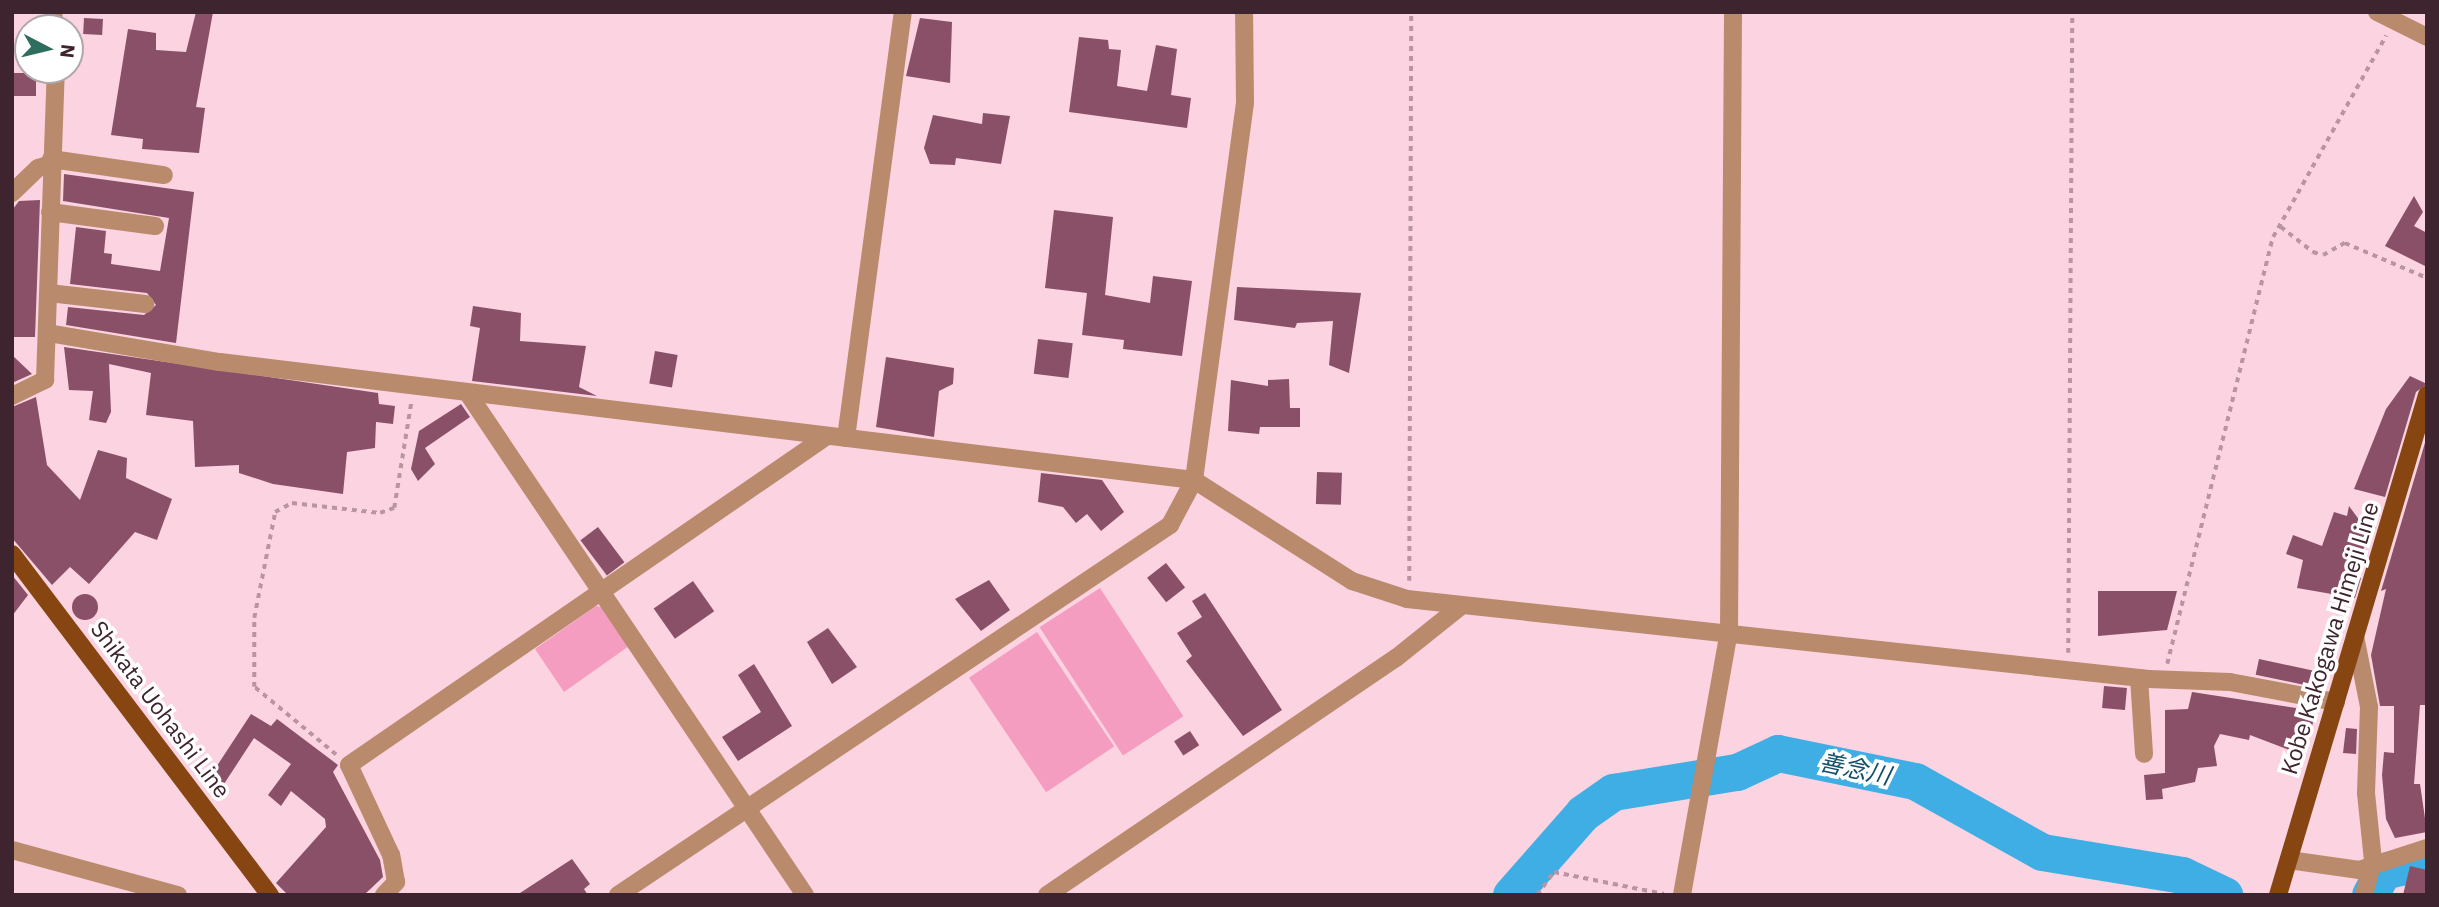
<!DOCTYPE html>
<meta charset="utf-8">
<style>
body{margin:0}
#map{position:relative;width:2439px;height:907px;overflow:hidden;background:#fbd3e1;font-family:"IBM Plex Sans","Noto Sans JP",sans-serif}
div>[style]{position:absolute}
.green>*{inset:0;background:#f59dc1;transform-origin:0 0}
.river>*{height:37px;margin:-18.5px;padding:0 18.5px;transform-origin:18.5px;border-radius:18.5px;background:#3faee4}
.building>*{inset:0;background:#895068;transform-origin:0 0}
.round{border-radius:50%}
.path>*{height:3.5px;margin-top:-1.75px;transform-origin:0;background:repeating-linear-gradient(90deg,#b895a1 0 5px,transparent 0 10px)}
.minor>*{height:18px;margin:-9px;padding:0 9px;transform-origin:9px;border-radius:9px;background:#b98a6c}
.major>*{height:18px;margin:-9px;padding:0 9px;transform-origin:9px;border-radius:9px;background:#874611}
span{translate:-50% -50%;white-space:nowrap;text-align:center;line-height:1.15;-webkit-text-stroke:7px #fff;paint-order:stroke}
.street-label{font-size:23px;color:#3d242e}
.water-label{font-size:24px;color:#134f6b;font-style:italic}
.frame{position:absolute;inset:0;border:14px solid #3d242e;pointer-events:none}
.north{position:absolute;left:14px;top:14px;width:70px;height:70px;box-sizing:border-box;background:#fff;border:2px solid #b1a7ab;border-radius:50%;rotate:97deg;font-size:19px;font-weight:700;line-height:28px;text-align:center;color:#3d242e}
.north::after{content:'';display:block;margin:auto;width:24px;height:32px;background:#2d6e5e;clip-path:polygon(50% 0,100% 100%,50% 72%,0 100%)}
</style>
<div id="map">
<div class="green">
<i style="left:1100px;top:588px;width:153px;height:72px;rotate:57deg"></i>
<i style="clip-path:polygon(596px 606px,606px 608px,629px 646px,564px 692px,535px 649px)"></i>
<i style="left:1037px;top:632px;width:138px;height:82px;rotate:56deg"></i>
</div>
<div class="river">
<i style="left:1511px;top:895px;width:109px;rotate:-48.7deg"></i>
<i style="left:1583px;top:813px;width:37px;rotate:-35deg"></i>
<i style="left:1613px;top:792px;width:126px;rotate:-9.2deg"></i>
<i style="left:1737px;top:772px;width:45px;rotate:-24.9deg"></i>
<i style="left:1778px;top:753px;width:140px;rotate:11.6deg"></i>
<i style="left:1915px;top:781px;width:145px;rotate:29.2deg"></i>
<i style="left:2042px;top:852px;width:142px;rotate:9.3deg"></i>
<i style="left:2182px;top:875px;width:47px;rotate:25.5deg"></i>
<i style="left:2370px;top:895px;width:27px;rotate:-62deg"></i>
<i style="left:2383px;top:871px;width:45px;rotate:-12.8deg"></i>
</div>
<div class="building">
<i style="clip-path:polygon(196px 12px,213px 12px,196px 107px,205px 108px,199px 153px,142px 149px,143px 139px,111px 135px,128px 29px,156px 33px,156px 50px,186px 52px)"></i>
<i style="left:84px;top:18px;width:19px;height:16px;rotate:3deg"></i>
<i style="clip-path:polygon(920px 18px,952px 22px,950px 83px,906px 76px)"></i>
<i style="clip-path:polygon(1079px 37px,1108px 40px,1109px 49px,1121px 50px,1117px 86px,1147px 91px,1156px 45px,1177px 49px,1171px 95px,1191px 98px,1187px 128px,1069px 112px)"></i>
<i style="left:14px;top:73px;width:22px;height:23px"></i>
<i style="clip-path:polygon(983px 113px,1010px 116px,1001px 164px,956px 158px,955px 165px,930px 164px,924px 148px,933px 115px,982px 124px)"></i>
<i style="clip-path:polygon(64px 174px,194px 192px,176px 343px,66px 325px,68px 307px,144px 315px,156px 305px,147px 293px,70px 284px,76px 227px,106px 231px,104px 253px,112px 254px,111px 264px,160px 271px,169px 218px,63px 201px)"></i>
<i style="clip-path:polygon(2414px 196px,2423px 212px,2414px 226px,2427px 233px,2427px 267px,2385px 246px)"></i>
<i style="clip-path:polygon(40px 200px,35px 337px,12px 337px,13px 209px,19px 201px)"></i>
<i style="clip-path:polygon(1054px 210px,1113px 217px,1105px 295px,1150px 303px,1153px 276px,1192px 281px,1182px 356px,1123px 349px,1124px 340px,1082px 335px,1087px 293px,1045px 288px)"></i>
<i style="clip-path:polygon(1237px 287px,1361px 293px,1349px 373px,1329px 365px,1333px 321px,1297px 323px,1295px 328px,1234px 320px)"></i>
<i style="clip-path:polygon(473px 306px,521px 313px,520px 341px,586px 346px,579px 387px,597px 396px,472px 381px,480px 328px,470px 326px)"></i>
<i style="left:1038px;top:339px;width:35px;height:35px;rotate:7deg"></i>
<i style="clip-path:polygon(64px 347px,378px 393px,379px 404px,395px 406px,393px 424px,376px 422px,375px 448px,347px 452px,343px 494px,273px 484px,239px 473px,239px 465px,195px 467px,193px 421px,146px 415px,151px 373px,109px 364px,111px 412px,106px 423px,89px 420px,93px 391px,69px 390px)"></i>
<i style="left:655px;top:351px;width:23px;height:33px;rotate:10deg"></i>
<i style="clip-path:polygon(12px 355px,32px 374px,12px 383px)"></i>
<i style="clip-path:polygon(886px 357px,954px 368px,953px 384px,939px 391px,934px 437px,876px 427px)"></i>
<i style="clip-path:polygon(2410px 376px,2427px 384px,2416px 392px,2385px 497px,2354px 489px,2386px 409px)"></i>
<i style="clip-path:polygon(1289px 379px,1290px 408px,1300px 408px,1300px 427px,1260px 427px,1259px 434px,1228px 431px,1231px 380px,1268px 386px,1268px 380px)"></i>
<i style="clip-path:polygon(36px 397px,47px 465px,80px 500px,98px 450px,127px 458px,126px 478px,172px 499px,157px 540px,135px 532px,89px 584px,70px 567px,52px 585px,12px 538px,12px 407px)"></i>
<i style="clip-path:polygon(461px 404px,470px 417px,425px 448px,435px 464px,418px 481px,411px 469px,419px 431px)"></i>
<i style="clip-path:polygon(2427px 436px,2427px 705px,2420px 705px,2414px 784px,2420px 784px,2427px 832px,2395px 838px,2386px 819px,2382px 775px,2384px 752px,2394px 753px,2394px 706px,2380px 706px,2371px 655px,2386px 589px,2381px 591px)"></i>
<i style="left:1317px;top:472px;width:25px;height:32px;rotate:2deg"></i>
<i style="clip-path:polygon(1041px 473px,1102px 480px,1124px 512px,1101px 531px,1087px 514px,1076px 523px,1063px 507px,1038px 502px)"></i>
<i style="clip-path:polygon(2349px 506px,2360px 521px,2376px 527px,2348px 575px,2361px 578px,2355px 598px,2297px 588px,2303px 560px,2286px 554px,2293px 535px,2322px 546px,2334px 512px,2347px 516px)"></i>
<i style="left:598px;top:527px;width:44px;height:22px;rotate:53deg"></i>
<i style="left:1166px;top:563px;width:31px;height:24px;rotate:52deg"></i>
<i style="clip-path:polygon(12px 575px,28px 595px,12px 616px)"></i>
<i style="clip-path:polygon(989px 580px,1010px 610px,981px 631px,955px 599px)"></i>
<i style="left:693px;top:581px;width:37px;height:48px;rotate:55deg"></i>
<i style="clip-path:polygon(2098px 591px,2177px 591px,2167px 630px,2098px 636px)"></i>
<i style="clip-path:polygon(1205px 593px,1282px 710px,1243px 736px,1186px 661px,1192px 656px,1177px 633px,1202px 617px,1192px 601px)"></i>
<i class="round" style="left:72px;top:594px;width:26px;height:26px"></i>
<i style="clip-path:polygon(828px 628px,857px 667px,832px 684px,807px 642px)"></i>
<i style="left:2259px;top:659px;width:56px;height:16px;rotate:12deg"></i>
<i style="clip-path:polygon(754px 664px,792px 726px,738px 761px,722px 737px,761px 712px,738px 675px)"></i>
<i style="left:2104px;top:686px;width:23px;height:22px;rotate:5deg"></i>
<i style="clip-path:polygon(2192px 692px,2316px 711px,2306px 749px,2300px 754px,2250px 735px,2249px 740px,2220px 734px,2214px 746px,2217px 766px,2198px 768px,2195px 782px,2162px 789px,2163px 799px,2146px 800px,2144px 775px,2165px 773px,2165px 710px,2188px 709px)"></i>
<i style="clip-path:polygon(251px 714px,271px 726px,277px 719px,338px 765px,333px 772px,380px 860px,383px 877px,364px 895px,288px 895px,276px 883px,326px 827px,325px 819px,291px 791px,281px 806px,268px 795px,291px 764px,254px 738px,222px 787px,209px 778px)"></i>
<i style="clip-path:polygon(2346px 728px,2357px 729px,2356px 754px,2343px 753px)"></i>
<i style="left:1190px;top:731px;width:17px;height:19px;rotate:57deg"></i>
<i style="clip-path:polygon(572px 859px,590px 884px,584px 889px,588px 895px,517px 895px)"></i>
<i style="clip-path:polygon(2410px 866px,2427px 870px,2427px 895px,2403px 895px)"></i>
</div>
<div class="path">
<i style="left:2281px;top:227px;width:41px;rotate:38deg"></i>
<i style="left:2313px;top:252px;width:10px;rotate:17deg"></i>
<i style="left:2323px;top:255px;width:25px;rotate:-29deg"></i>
<i style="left:2345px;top:243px;width:89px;rotate:23.1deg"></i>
<i style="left:1409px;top:581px;width:569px;rotate:-89.8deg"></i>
<i style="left:2068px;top:653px;width:641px;rotate:-89.64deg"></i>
<i style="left:2167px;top:664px;width:440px;rotate:-76.1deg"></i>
<i style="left:2273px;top:237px;width:231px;rotate:-60.7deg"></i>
<i style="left:336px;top:755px;width:107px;rotate:-140.3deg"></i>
<i style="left:254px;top:687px;width:69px;rotate:-90deg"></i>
<i style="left:254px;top:618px;width:108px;rotate:-78.8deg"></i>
<i style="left:275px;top:512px;width:19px;rotate:-28deg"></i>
<i style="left:292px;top:503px;width:89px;rotate:6.5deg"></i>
<i style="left:380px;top:513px;width:15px;rotate:-20deg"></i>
<i style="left:394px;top:508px;width:106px;rotate:-80.8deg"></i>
<i style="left:1537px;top:895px;width:29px;rotate:-54deg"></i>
<i style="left:1554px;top:872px;width:112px;rotate:11.3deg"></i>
</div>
<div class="minor">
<i style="left:53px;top:12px;width:16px;rotate:83deg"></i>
<i style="left:2377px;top:12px;width:56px;rotate:26.6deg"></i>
<i style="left:51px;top:159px;width:114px;rotate:8.1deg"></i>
<i style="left:12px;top:193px;width:36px;rotate:-44deg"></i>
<i style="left:38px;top:168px;width:13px;rotate:-18deg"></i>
<i style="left:50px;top:212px;width:106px;rotate:7.6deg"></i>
<i style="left:49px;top:293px;width:97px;rotate:6.5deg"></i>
<i style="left:48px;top:333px;width:174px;rotate:9.6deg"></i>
<i style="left:220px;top:362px;width:981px;rotate:6.91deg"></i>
<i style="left:1194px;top:480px;width:188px;rotate:32.6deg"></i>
<i style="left:1352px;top:581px;width:58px;rotate:18.1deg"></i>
<i style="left:1407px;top:599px;width:746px;rotate:6.15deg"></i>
<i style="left:2149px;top:679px;width:81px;rotate:2.1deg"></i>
<i style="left:2230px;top:682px;width:108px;rotate:10.7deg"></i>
<i style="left:467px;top:392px;width:606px;rotate:56.1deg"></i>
<i style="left:12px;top:396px;width:37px;rotate:-26deg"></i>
<i style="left:45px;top:380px;width:310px;rotate:-88deg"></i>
<i style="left:846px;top:438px;width:430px;rotate:-82.4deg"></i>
<i style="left:2355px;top:636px;width:72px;rotate:78.8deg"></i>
<i style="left:2369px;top:707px;width:86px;rotate:92deg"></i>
<i style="left:2366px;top:793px;width:68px;rotate:84.1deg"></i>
<i style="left:2373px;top:861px;width:35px;rotate:105deg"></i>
<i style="left:2139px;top:678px;width:76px;rotate:86.2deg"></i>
<i style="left:12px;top:850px;width:172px;rotate:15.2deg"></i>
<i style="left:2289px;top:860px;width:71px;rotate:8.1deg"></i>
<i style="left:2359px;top:870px;width:71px;rotate:-17.9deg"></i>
<i style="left:384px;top:895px;width:18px;rotate:-47deg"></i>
<i style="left:396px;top:882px;width:27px;rotate:-100deg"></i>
<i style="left:391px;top:855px;width:99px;rotate:-115deg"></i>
<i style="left:349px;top:765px;width:580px;rotate:-34.54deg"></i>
<i style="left:618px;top:895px;width:665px;rotate:-33.83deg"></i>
<i style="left:1170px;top:525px;width:51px;rotate:-61.9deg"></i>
<i style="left:1194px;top:480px;width:380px;rotate:-82.3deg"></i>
<i style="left:1245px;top:103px;width:91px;rotate:-90.6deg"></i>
<i style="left:1047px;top:895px;width:422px;rotate:-34.2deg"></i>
<i style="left:1396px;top:658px;width:83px;rotate:-38.7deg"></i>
<i style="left:1682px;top:895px;width:267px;rotate:-79.9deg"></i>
<i style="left:1729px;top:632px;width:620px;rotate:-89.63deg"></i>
</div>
<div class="major">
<i style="left:12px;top:554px;width:428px;rotate:52.9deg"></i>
<i style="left:2278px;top:895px;width:522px;rotate:-73.41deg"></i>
</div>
<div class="street-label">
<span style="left:2329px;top:638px;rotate:-73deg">Kobe Kakogawa Himeji Line</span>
<span style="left:161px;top:709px;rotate:53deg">Shikata Uohashi Line</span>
</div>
<div class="water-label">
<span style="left:1855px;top:769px;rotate:12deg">善念川</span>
</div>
<div class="frame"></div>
<div class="north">N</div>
</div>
